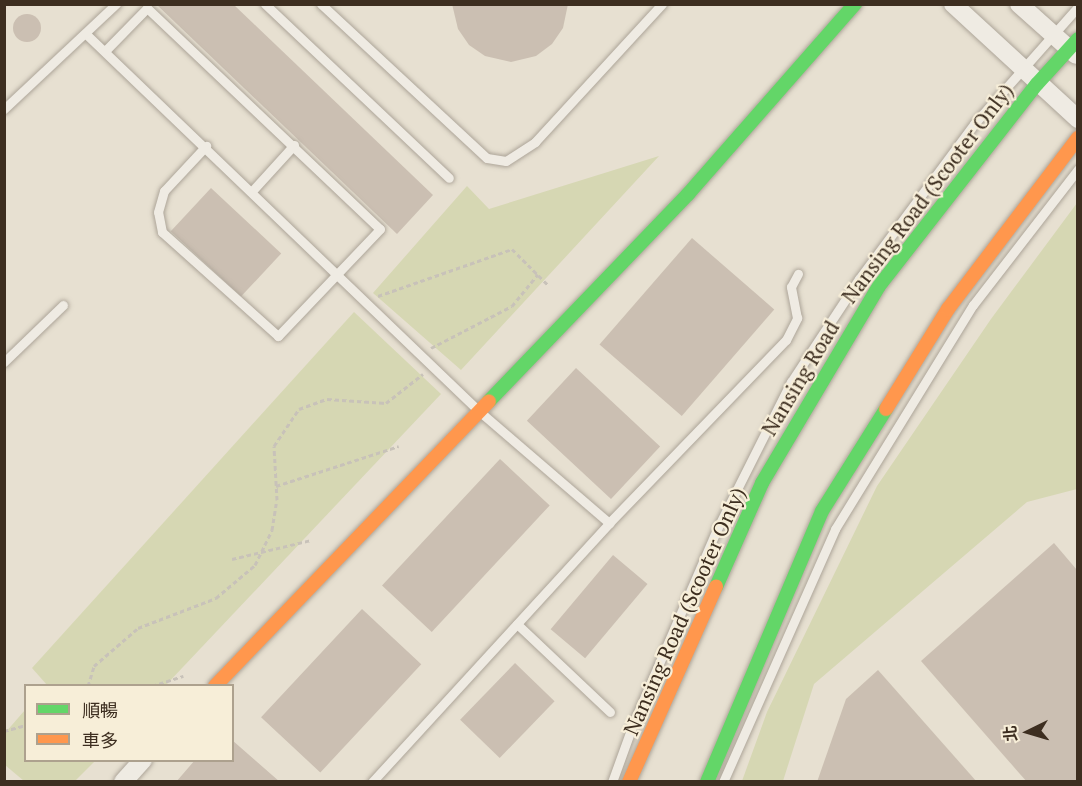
<!DOCTYPE html>
<meta charset="utf-8">
<style>
body{margin:0}
#map{position:relative;width:1082px;height:786px;overflow:hidden;background:#e7e0d1;font-family:"PT Serif","Noto Sans TC",serif}
div>[style]{position:absolute}
.green>*{inset:0;background:#d6d7b3}
.building>*{inset:0;background:#cbbfb2;transform-origin:0 0}
.round{border-radius:50%}
.path>*{height:3px;margin-top:-1.5px;transform-origin:0;background:repeating-linear-gradient(90deg,#c8c2b9 0 4.5px,transparent 0 7.5px)}
.roads{filter:drop-shadow(0 0 2px #ada599) drop-shadow(0 0 2px #ada599)}
.lane>*{height:9px;margin:-4.5px;padding:0 4.5px;transform-origin:4.5px;border-radius:4.5px;background:#efebe3}
.street>*{height:18px;margin:-9px;padding:0 9px;transform-origin:9px;border-radius:9px;background:#efebe3}
.fast>*{height:14px;margin:-7px;padding:0 7px;transform-origin:7px;border-radius:7px;background:#63d668}
.slow>*{height:14px;margin:-7px;padding:0 7px;transform-origin:7px;border-radius:7px;background:#ff974d}
span{translate:-50% -50%;white-space:nowrap;text-align:center;line-height:1.15;-webkit-text-stroke:4.5px #f7eed8;paint-order:stroke}
.street-label{font-size:21px;color:#3d2e20}
.frame{position:absolute;inset:0;border:6px solid #3d2e20;pointer-events:none}
.legend{position:absolute;left:24px;top:684px;width:210px;height:78px;box-sizing:border-box;background:#f7eed8;border:2px solid #ada18e;margin:0;padding:8px 10px;list-style:none;font-size:18px;color:#3d2e20}
.legend li{display:flex;align-items:center;gap:12px;height:30px}
.legend b{width:30px;border:2px solid #ada18e}
.north{position:absolute;left:998px;top:702px;width:60px;height:60px;-webkit-text-stroke:4px #f7eed8;paint-order:stroke;rotate:265deg;font-size:16px;font-weight:700;line-height:24px;text-align:center;color:#3d2e20}
.north::after{content:'';display:block;margin:auto;width:21px;height:27px;background:#3d2e20;clip-path:polygon(50% 0,100% 100%,50% 72%,0 100%)}
</style>
<div id="map">
<div class="green">
<i style="clip-path:polygon(659px 156px,461px 370px,373px 293px,467px 186px,489px 209px)"></i>
<i style="clip-path:polygon(1077px 203px,1077px 489px,1027px 502px,814px 684px,783px 781px,742px 781px,767px 712px,877px 486px,991px 319px)"></i>
<i style="clip-path:polygon(354px 312px,441px 394px,166px 685px,47px 685px,32px 668px)"></i>
<i style="clip-path:polygon(25px 710px,26px 760px,95px 761px,75px 781px,24px 781px,5px 765px,5px 733px)"></i>
</div>
<div class="building">
<i style="clip-path:polygon(156px 4px,233px 4px,433px 195px,397px 234px)"></i>
<i style="clip-path:polygon(452px 4px,568px 4px,563px 28px,552px 44px,536px 56px,511px 62px,485px 56px,469px 45px,458px 29px)"></i>
<i class="round" style="left:13px;top:14px;width:28px;height:28px"></i>
<i style="left:211px;top:188px;width:96px;height:59px;rotate:43deg"></i>
<i style="left:692px;top:238px;width:109px;height:141px;rotate:41deg"></i>
<i style="left:576px;top:368px;width:115px;height:72px;rotate:43deg"></i>
<i style="left:500px;top:459px;width:68px;height:173px;rotate:43deg"></i>
<i style="clip-path:polygon(1054px 543px,1077px 570px,1077px 782px,1027px 782px,921px 661px)"></i>
<i style="left:613px;top:555px;width:45px;height:97px;rotate:40deg"></i>
<i style="left:362px;top:609px;width:81px;height:148px;rotate:43deg"></i>
<i style="left:515px;top:663px;width:55px;height:79px;rotate:44deg"></i>
<i style="clip-path:polygon(878px 670px,977px 782px,817px 782px,846px 699px)"></i>
<i style="clip-path:polygon(232px 740px,280px 782px,176px 782px,195px 760px,232px 760px)"></i>
</div>
<div class="path">
<i style="left:378px;top:296px;width:142px;rotate:-19.3deg"></i>
<i style="left:512px;top:249px;width:51px;rotate:45deg"></i>
<i style="left:431px;top:348px;width:91px;rotate:-27.4deg"></i>
<i style="left:512px;top:306px;width:41px;rotate:-50.9deg"></i>
<i style="left:276px;top:486px;width:129px;rotate:-18deg"></i>
<i style="left:232px;top:559px;width:81px;rotate:-13.5deg"></i>
<i style="left:88px;top:686px;width:21px;rotate:-73deg"></i>
<i style="left:94px;top:666px;width:58px;rotate:-40.8deg"></i>
<i style="left:138px;top:628px;width:84px;rotate:-21deg"></i>
<i style="left:216px;top:598px;width:51px;rotate:-40.2deg"></i>
<i style="left:255px;top:565px;width:39px;rotate:-64deg"></i>
<i style="left:272px;top:530px;width:30px;rotate:-81deg"></i>
<i style="left:277px;top:500px;width:54px;rotate:-93.2deg"></i>
<i style="left:274px;top:446px;width:45px;rotate:-56deg"></i>
<i style="left:299px;top:409px;width:30px;rotate:-20deg"></i>
<i style="left:327px;top:399px;width:59px;rotate:3.9deg"></i>
<i style="left:386px;top:403px;width:47px;rotate:-38.1deg"></i>
<i style="left:152px;top:686px;width:33px;rotate:-18deg"></i>
<i style="left:4px;top:731px;width:23px;rotate:-15deg"></i>
</div>
<div class="roads">
<div class="lane">
<i style="left:265px;top:4px;width:253px;rotate:43.4deg"></i>
<i style="left:321px;top:4px;width:226px;rotate:42.9deg"></i>
<i style="left:487px;top:158px;width:19px;rotate:9deg"></i>
<i style="left:506px;top:161px;width:35px;rotate:-33deg"></i>
<i style="left:535px;top:142px;width:188px;rotate:-47.4deg"></i>
<i style="left:87px;top:35px;width:543px;rotate:43.81deg"></i>
<i style="left:479px;top:411px;width:172px;rotate:40.7deg"></i>
<i style="left:105px;top:51px;width:60px;rotate:-45.7deg"></i>
<i style="left:147px;top:8px;width:321px;rotate:43.5deg"></i>
<i style="left:380px;top:229px;width:148px;rotate:133.6deg"></i>
<i style="left:278px;top:336px;width:156px;rotate:-138.1deg"></i>
<i style="left:162px;top:232px;width:20px;rotate:-101deg"></i>
<i style="left:158px;top:212px;width:22px;rotate:-74deg"></i>
<i style="left:164px;top:191px;width:62px;rotate:-47deg"></i>
<i style="left:4px;top:109px;width:154px;rotate:-43.2deg"></i>
<i style="left:253px;top:190px;width:61px;rotate:-47.7deg"></i>
<i style="left:4px;top:362px;width:82px;rotate:-44deg"></i>
<i style="left:517px;top:624px;width:128px;rotate:43.4deg"></i>
<i style="left:372px;top:782px;width:351px;rotate:-47.5deg"></i>
<i style="left:609px;top:523px;width:255px;rotate:-46deg"></i>
<i style="left:786px;top:340px;width:25px;rotate:-63deg"></i>
<i style="left:797px;top:318px;width:32px;rotate:-101deg"></i>
<i style="left:791px;top:287px;width:15px;rotate:-62deg"></i>
<i style="left:612px;top:782px;width:62px;rotate:-70.1deg"></i>
<i style="left:633px;top:724px;width:212px;rotate:-66.7deg"></i>
<i style="left:717px;top:529px;width:165px;rotate:-63.3deg"></i>
<i style="left:791px;top:382px;width:123px;rotate:-56.6deg"></i>
<i style="left:859px;top:279px;width:193px;rotate:-53.4deg"></i>
<i style="left:974px;top:124px;width:157px;rotate:-48.4deg"></i>
<i style="left:723px;top:782px;width:277px;rotate:-66.1deg"></i>
<i style="left:835px;top:529px;width:263px;rotate:-58.4deg"></i>
<i style="left:973px;top:305px;width:172px;rotate:-52.3deg"></i>
</div>
<div class="street">
<i style="left:953px;top:4px;width:170px;rotate:42.6deg"></i>
<i style="left:1019px;top:4px;width:76px;rotate:41.8deg"></i>
<i style="left:123px;top:782px;width:30px;rotate:-48deg"></i>
</div>
<div class="fast">
<i style="left:489px;top:401px;width:287px;rotate:-46.1deg"></i>
<i style="left:688px;top:194px;width:253px;rotate:-48.7deg"></i>
<i style="left:716px;top:587px;width:114px;rotate:-66.1deg"></i>
<i style="left:762px;top:483px;width:229px;rotate:-59.3deg"></i>
<i style="left:879px;top:286px;width:256px;rotate:-52deg"></i>
<i style="left:1037px;top:84px;width:61px;rotate:-47.7deg"></i>
<i style="left:707px;top:782px;width:294px;rotate:-67deg"></i>
<i style="left:822px;top:511px;width:120px;rotate:-57.9deg"></i>
</div>
<div class="slow">
<i style="left:886px;top:409px;width:118px;rotate:-58.2deg"></i>
<i style="left:948px;top:309px;width:215px;rotate:-52.8deg"></i>
<i style="left:215px;top:686px;width:395px;rotate:-46.1deg"></i>
<i style="left:629px;top:782px;width:214px;rotate:-66deg"></i>
</div>
</div>
<div class="street-label">
<span style="left:927px;top:193px;rotate:-53deg">Nansing Road (Scooter Only)</span>
<span style="left:800px;top:378px;rotate:-59deg">Nansing Road</span>
<span style="left:684px;top:611px;rotate:-66deg">Nansing Road (Scooter Only)</span>
</div>
<div class="frame"></div>
<ul class="legend">
<li><b style="height:8px;background:#63d668"></b>順暢</li>
<li><b style="height:8px;background:#ff974d"></b>車多</li>
</ul>
<div class="north">北</div>
</div>
